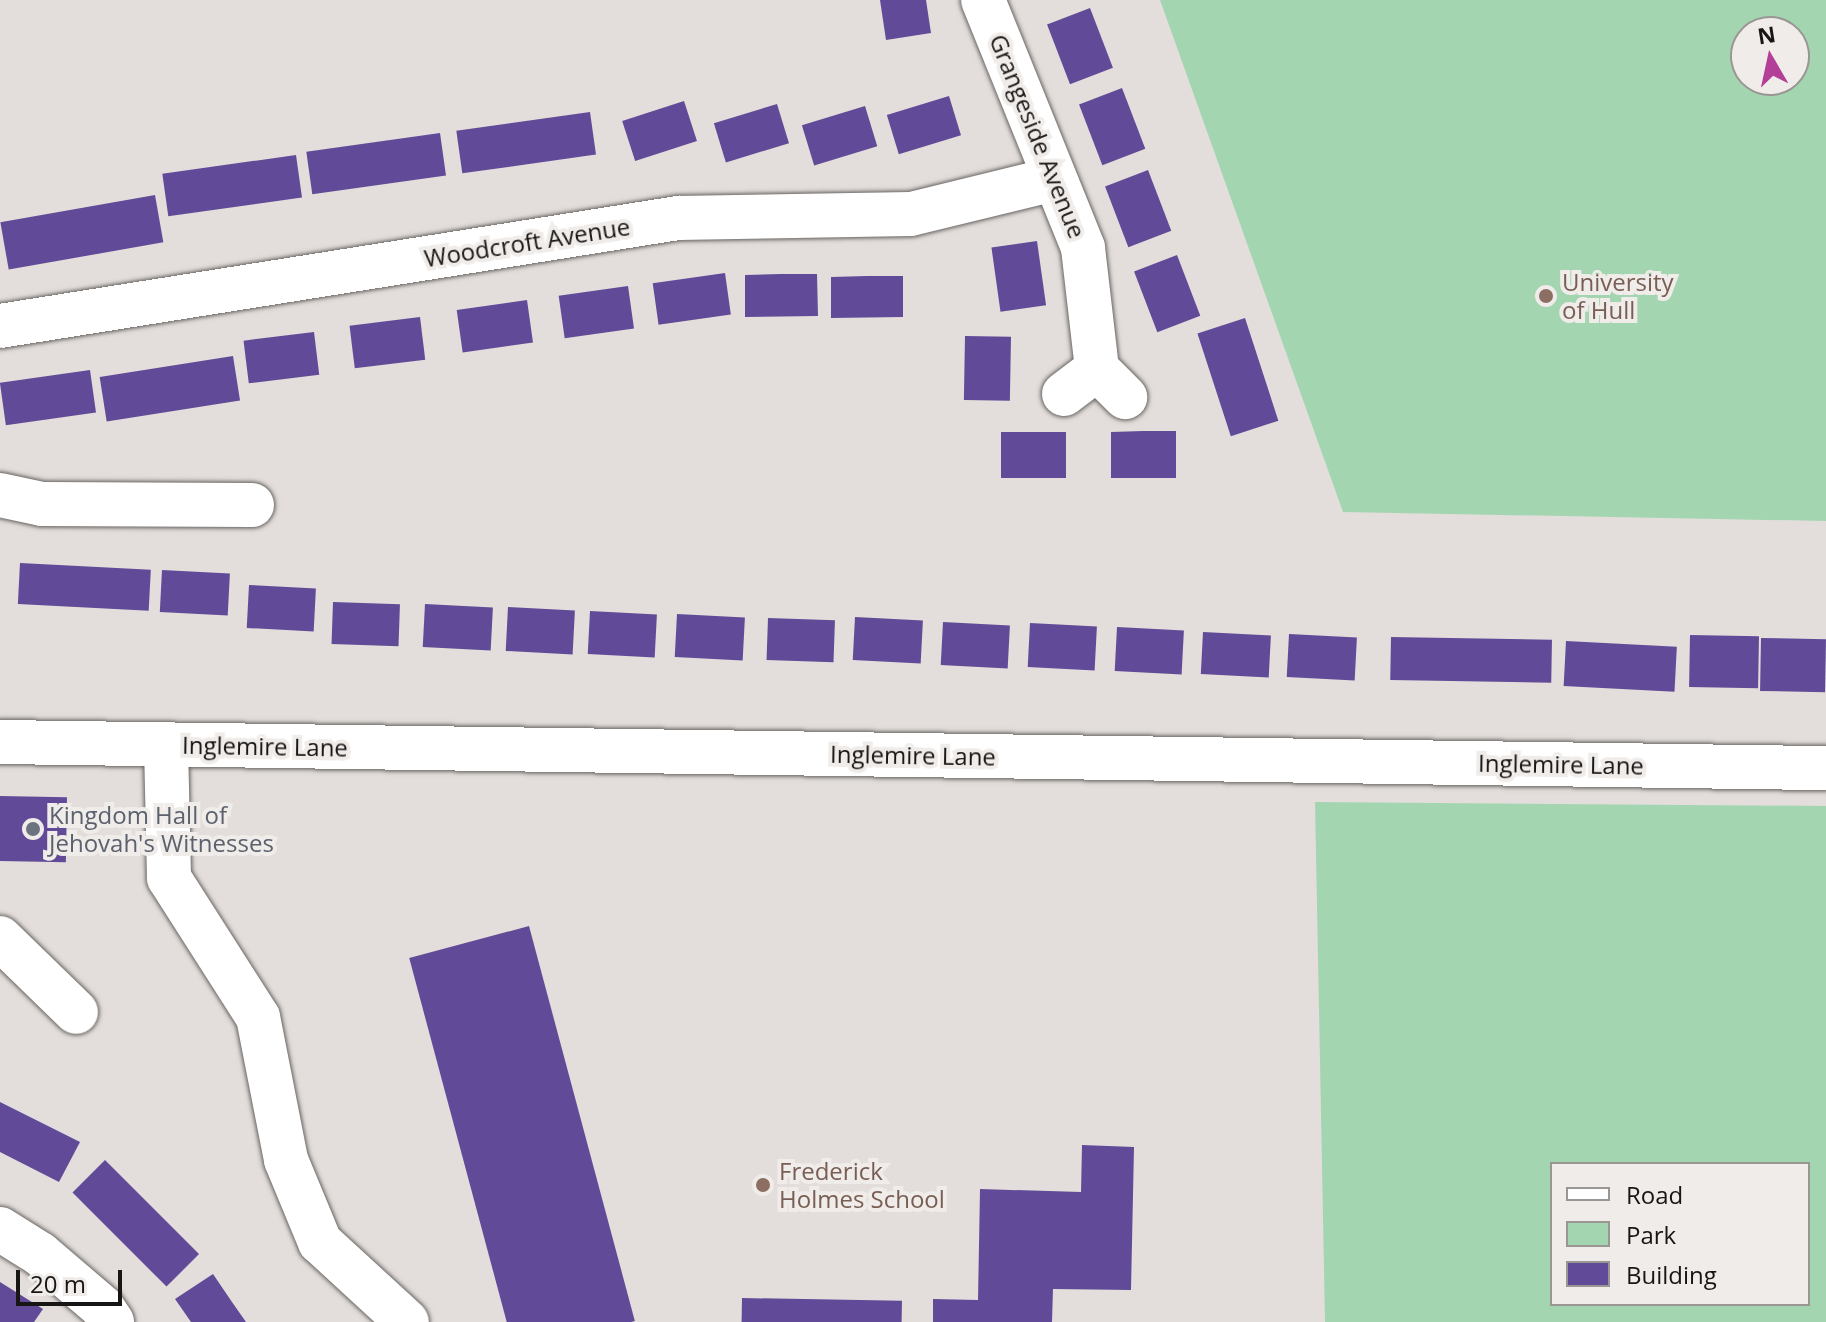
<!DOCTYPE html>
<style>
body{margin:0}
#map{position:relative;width:1826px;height:1322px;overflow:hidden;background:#e3dedb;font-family:"Open Sans",sans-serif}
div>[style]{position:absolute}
.green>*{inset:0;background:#a3d6b0}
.building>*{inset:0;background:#614b98;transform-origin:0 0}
.roads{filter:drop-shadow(0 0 2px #696562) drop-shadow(0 0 2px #696562)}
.minor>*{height:44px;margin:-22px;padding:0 22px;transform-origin:22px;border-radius:22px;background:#fff}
.dots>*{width:22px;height:22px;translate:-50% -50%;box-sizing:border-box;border:4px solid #f0ece9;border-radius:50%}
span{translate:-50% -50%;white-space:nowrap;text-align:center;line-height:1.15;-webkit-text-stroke:8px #f0ece9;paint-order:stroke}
.street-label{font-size:24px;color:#181615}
.education-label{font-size:24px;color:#785e54}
.left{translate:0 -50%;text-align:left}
.worship-label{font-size:24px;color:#5b616d}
.legend{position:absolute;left:1550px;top:1162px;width:260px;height:144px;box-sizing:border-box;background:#f0ece9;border:2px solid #9a9694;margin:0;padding:10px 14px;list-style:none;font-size:24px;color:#181615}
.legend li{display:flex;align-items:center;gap:16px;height:40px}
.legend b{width:40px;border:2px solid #9a9694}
.north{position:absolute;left:1730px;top:16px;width:80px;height:80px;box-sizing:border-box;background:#f0ece9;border:2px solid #9a9694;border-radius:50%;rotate:351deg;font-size:22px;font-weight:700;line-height:32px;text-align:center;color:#181615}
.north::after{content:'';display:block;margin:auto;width:28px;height:36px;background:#b43f97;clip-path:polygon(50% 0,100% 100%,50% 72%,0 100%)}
.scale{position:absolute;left:16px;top:1270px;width:106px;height:36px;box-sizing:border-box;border:4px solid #181615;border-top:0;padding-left:10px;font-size:24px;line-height:28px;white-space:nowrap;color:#181615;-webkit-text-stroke:6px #f0ece9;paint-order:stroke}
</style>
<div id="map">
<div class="green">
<i style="clip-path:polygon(evenodd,1160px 0,1826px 0,1826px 521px,1343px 512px,1160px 0,1794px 32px,1794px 80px,1746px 80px,1746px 32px,1794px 32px)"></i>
<i style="clip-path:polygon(evenodd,1315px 802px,1826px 806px,1826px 1322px,1325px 1322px,1315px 802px,1552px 1164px,1808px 1164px,1808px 1304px,1552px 1304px,1552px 1164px)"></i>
</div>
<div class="building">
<i style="clip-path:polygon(880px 0,926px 0,931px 33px,886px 40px)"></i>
<i style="left:1090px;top:8px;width:64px;height:46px;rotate:69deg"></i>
<i style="left:1122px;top:88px;width:65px;height:46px;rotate:69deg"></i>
<i style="left:949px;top:96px;width:41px;height:65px;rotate:73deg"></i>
<i style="left:684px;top:101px;width:42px;height:65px;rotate:72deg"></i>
<i style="left:777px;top:104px;width:41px;height:66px;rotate:73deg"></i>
<i style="left:865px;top:106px;width:42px;height:66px;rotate:73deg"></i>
<i style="left:590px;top:112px;width:43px;height:135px;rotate:82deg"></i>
<i style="left:440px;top:133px;width:43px;height:135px;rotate:82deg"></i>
<i style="left:296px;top:155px;width:43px;height:135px;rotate:82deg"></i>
<i style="left:1148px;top:170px;width:65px;height:46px;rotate:69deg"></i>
<i style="left:155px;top:195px;width:48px;height:157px;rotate:80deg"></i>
<i style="left:1037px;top:241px;width:65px;height:46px;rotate:82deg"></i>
<i style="left:1177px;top:255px;width:65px;height:46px;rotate:69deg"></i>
<i style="left:725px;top:273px;width:42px;height:73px;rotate:82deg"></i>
<i style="clip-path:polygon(781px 274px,817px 274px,818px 316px,745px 317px,745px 275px)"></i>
<i style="clip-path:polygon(867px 276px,903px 276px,903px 317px,831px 318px,831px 277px)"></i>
<i style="left:628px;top:286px;width:43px;height:70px;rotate:82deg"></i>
<i style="left:527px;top:300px;width:43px;height:71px;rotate:82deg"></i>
<i style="left:420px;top:317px;width:43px;height:71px;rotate:83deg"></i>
<i style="left:1245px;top:318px;width:108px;height:50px;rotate:72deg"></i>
<i style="left:314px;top:332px;width:43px;height:71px;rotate:83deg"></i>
<i style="left:965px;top:336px;width:46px;height:64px;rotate:1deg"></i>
<i style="left:233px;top:356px;width:45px;height:135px;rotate:81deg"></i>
<i style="left:90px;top:370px;width:43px;height:91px;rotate:82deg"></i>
<i style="clip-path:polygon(1143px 431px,1176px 431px,1176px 478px,1111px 478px,1111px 432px)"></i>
<i style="left:1066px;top:432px;width:46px;height:65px;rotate:90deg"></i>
<i style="left:20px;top:563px;width:131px;height:41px;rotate:3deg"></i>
<i style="left:162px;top:570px;width:68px;height:42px;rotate:3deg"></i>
<i style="left:249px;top:585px;width:67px;height:43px;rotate:3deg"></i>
<i style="left:333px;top:602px;width:67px;height:42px;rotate:2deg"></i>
<i style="left:425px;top:604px;width:68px;height:43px;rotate:3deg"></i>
<i style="left:508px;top:607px;width:67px;height:44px;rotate:3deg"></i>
<i style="left:590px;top:611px;width:67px;height:43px;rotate:3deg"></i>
<i style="left:677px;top:614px;width:68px;height:43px;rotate:3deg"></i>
<i style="left:855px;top:617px;width:68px;height:43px;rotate:3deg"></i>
<i style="left:768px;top:618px;width:67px;height:42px;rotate:2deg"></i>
<i style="left:943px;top:622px;width:67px;height:43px;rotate:3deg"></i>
<i style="left:1030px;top:623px;width:67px;height:44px;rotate:3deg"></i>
<i style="left:1117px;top:627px;width:67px;height:44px;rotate:3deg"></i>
<i style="left:1203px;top:632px;width:68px;height:42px;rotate:3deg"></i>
<i style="left:1289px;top:634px;width:68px;height:43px;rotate:3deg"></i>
<i style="left:1690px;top:635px;width:69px;height:52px;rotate:1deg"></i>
<i style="left:1391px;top:637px;width:161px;height:43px;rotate:1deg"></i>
<i style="left:1761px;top:638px;width:65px;height:53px;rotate:1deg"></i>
<i style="left:1566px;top:641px;width:111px;height:45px;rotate:3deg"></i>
<i style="left:0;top:796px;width:67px;height:65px;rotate:1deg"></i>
<i style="left:529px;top:926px;width:409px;height:124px;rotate:75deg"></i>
<i style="clip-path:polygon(0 1102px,80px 1142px,59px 1182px,0 1152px)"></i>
<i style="clip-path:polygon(1082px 1145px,1134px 1147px,1131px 1290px,1053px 1289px,1052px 1322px,933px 1322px,933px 1299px,978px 1300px,980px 1189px,1081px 1192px)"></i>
<i style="left:105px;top:1160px;width:133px;height:46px;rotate:45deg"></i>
<i style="clip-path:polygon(213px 1274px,232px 1302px,246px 1322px,191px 1322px,175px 1299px)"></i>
<i style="clip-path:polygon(0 1282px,43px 1309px,34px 1322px,0 1322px)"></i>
<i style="left:742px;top:1298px;width:160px;height:24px;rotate:1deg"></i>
</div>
<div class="roads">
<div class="minor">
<i style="left:983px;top:0;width:267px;rotate:68deg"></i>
<i style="left:1083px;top:248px;width:122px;rotate:83.4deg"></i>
<i style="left:0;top:326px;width:687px;rotate:-9.05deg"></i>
<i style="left:678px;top:218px;width:233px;rotate:-1deg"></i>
<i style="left:911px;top:214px;width:148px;rotate:-13.7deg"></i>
<i style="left:1064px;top:394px;width:41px;rotate:-37.1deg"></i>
<i style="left:1097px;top:369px;width:40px;rotate:45deg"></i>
<i style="left:0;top:495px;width:43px;rotate:12.1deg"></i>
<i style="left:42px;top:504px;width:210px;rotate:0.3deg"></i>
<i style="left:0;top:742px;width:1826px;rotate:0.82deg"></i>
<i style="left:166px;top:745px;width:133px;rotate:88.7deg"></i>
<i style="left:169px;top:878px;width:165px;rotate:57.4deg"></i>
<i style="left:258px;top:1017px;width:146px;rotate:78.9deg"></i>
<i style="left:286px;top:1160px;width:89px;rotate:67.5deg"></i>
<i style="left:320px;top:1242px;width:118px;rotate:42.6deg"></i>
<i style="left:0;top:938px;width:106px;rotate:44.2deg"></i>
<i style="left:0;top:1229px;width:47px;rotate:32deg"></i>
<i style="left:40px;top:1254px;width:82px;rotate:40.5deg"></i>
<i style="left:102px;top:1307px;width:18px;rotate:56deg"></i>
</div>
</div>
<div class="dots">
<i style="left:1546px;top:296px;background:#8d6e63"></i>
<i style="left:33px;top:829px;background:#6b7280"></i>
<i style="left:763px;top:1185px;background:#8d6e63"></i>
</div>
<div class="street-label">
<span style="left:1038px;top:136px;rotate:68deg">Grangeside Avenue</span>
<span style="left:527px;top:242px;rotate:-9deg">Woodcroft Avenue</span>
<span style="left:265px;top:746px;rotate:1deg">Inglemire Lane</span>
<span style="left:913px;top:755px;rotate:1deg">Inglemire Lane</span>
<span style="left:1561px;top:764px;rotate:1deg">Inglemire Lane</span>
</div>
<div class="education-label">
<span class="left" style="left:1562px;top:296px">University<br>of Hull</span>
<span class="left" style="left:779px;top:1185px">Frederick<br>Holmes School</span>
</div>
<div class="worship-label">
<span class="left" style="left:49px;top:829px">Kingdom Hall of<br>Jehovah's Witnesses</span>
</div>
<ul class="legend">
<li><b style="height:10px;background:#fff"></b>Road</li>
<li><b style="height:22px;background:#a3d6b0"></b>Park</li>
<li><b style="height:22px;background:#614b98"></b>Building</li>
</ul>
<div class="north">N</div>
<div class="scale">20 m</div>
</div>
